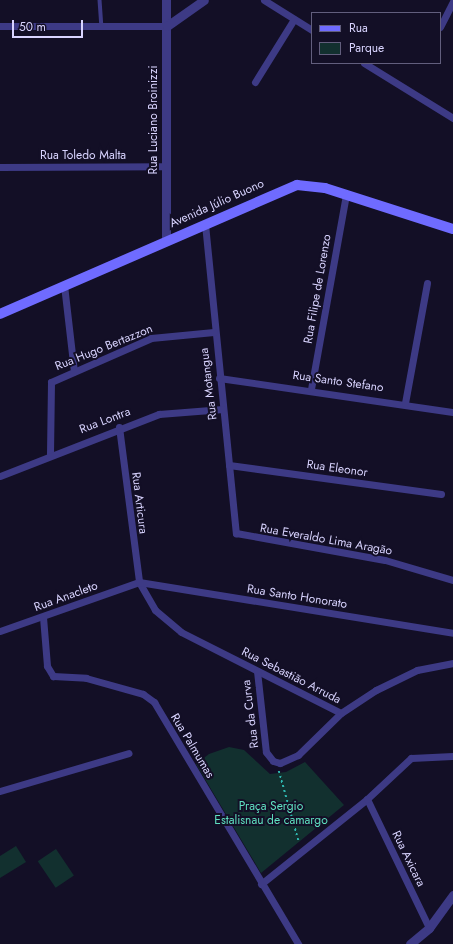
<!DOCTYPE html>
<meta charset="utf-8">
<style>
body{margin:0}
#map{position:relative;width:453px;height:944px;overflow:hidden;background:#130f26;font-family:Jost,sans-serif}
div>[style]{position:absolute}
.green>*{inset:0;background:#12302f;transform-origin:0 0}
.path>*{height:1.5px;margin-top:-0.75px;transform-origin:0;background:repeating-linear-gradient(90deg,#2fb8b0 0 2px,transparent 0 5px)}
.service>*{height:3.5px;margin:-1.75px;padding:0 1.75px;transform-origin:1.75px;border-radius:1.75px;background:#3d3a85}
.minor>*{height:7px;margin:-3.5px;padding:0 3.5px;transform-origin:3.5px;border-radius:3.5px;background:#3d3a85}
.tertiary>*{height:9px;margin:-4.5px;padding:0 4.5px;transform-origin:4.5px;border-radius:4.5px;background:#3d3a85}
.secondary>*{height:10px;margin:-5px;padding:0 5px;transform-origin:5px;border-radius:5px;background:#6f6bff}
span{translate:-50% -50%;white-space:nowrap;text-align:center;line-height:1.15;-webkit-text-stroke:4px #130f26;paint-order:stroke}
.street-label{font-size:12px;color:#d9d4ff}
.park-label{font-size:12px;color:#5fe0c0}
.legend{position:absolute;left:311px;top:12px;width:130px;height:52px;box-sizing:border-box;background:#130f26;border:1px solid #625e7d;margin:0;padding:5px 7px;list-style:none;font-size:12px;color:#d9d4ff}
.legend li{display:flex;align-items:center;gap:8px;height:20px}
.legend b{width:20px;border:1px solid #625e7d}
.scale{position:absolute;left:12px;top:20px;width:71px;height:18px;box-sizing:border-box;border:2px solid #d9d4ff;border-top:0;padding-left:5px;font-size:12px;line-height:14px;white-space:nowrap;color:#d9d4ff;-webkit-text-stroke:3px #130f26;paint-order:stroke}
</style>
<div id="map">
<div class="green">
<i style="clip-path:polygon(229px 747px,244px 750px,270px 774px,286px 772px,305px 762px,344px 805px,261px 873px,196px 764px,209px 754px)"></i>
<i style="clip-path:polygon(16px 846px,26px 862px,0 878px,0 856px)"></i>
<i style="left:56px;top:849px;width:32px;height:22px;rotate:56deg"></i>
</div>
<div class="path">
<i style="left:279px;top:771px;width:74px;rotate:74.3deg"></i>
</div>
<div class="service">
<i style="left:100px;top:0;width:26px;rotate:86deg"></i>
</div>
<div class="minor">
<i style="left:264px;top:0;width:57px;rotate:32deg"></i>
<i style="left:0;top:26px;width:167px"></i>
<i style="left:440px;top:27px;width:29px;rotate:-63deg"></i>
<i style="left:364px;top:63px;width:105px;rotate:31.7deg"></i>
<i style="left:255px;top:82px;width:74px;rotate:-58.2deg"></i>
<i style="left:0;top:167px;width:166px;rotate:-0.3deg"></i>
<i style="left:205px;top:224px;width:311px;rotate:84.3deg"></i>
<i style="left:236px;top:533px;width:151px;rotate:10.3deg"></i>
<i style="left:385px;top:560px;width:71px;rotate:16.4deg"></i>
<i style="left:64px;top:285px;width:87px;rotate:83.4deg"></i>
<i style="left:219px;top:378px;width:236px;rotate:8.3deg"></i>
<i style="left:311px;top:389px;width:198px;rotate:-79.8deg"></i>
<i style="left:405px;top:403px;width:122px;rotate:-79.6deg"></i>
<i style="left:119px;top:427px;width:156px;rotate:82.6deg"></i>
<i style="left:139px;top:582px;width:32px;rotate:60deg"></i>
<i style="left:155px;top:610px;width:34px;rotate:40deg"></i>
<i style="left:181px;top:632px;width:179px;rotate:26.9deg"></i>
<i style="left:50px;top:454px;width:72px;rotate:-89.2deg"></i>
<i style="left:51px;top:382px;width:109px;rotate:-23.7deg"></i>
<i style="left:151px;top:338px;width:63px;rotate:-5.4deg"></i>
<i style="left:229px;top:465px;width:214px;rotate:7.8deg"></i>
<i style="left:0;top:476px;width:171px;rotate:-21.3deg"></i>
<i style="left:159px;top:414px;width:64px;rotate:-4.5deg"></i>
<i style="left:43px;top:617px;width:49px;rotate:85.3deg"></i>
<i style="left:47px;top:666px;width:12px;rotate:59deg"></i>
<i style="left:53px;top:676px;width:33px;rotate:3deg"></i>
<i style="left:86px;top:678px;width:59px;rotate:15.7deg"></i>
<i style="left:143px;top:694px;width:14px;rotate:36deg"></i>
<i style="left:154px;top:702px;width:282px;rotate:59.2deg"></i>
<i style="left:0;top:631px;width:147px;rotate:-19.4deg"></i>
<i style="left:139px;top:582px;width:318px;rotate:9.2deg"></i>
<i style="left:257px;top:671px;width:81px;rotate:83.7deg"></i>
<i style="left:266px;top:752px;width:11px;rotate:52deg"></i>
<i style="left:273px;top:761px;width:7px;rotate:16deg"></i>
<i style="left:280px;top:763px;width:20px;rotate:-24deg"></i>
<i style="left:298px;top:755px;width:60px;rotate:-44.3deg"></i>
<i style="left:341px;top:713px;width:42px;rotate:-33.3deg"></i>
<i style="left:376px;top:690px;width:46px;rotate:-26deg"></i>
<i style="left:417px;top:670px;width:37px;rotate:-11deg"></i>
<i style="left:0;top:791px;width:134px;rotate:-16.4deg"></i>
<i style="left:367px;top:799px;width:143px;rotate:64.3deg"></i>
<i style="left:261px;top:884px;width:136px;rotate:-38.7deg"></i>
<i style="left:367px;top:799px;width:60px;rotate:-43deg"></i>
<i style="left:411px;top:758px;width:42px;rotate:-2.7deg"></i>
</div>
<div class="tertiary">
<i style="left:166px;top:0;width:241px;rotate:90deg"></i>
<i style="left:167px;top:26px;width:45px;rotate:-35.1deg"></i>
<i style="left:410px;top:944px;width:25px;rotate:-40deg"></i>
<i style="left:429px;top:928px;width:41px;rotate:-54deg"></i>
</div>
<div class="secondary">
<i style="left:0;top:314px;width:324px;rotate:-23.5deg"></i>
<i style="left:297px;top:185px;width:28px;rotate:6deg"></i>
<i style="left:325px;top:188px;width:134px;rotate:17.8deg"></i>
</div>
<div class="street-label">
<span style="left:154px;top:120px;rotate:-90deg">Rua Luciano Broinizzi</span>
<span style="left:83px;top:156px">Rua Toledo Malta</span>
<span style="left:217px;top:204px;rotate:-24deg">Avenida Júlio Buono</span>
<span style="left:318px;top:289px;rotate:-80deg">Rua Filipe de Lorenzo</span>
<span style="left:104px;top:348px;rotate:-22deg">Rua Hugo Bertazzon</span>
<span style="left:338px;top:382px;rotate:8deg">Rua Santo Stefano</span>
<span style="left:209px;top:384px;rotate:-97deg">Rua Motangua</span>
<span style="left:105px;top:421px;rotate:-21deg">Rua Lontra</span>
<span style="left:337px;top:469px;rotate:8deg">Rua Eleonor</span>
<span style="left:139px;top:503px;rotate:83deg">Rua Articura</span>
<span style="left:326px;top:540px;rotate:10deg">Rua Everaldo Lima Aragão</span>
<span style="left:66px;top:597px;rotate:-20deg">Rua Anacleto</span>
<span style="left:297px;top:597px;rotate:9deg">Rua Santo Honorato</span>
<span style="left:291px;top:676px;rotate:27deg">Rua Sebastião Arruda</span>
<span style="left:251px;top:714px;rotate:-97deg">Rua da Curva</span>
<span style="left:192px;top:746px;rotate:59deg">Rua Palmumas</span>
<span style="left:408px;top:859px;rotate:64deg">Rua Axicara</span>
</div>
<div class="park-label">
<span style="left:271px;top:814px">Praça Sergio<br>Estalisnau de camargo</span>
</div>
<ul class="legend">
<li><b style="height:5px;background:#6f6bff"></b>Rua</li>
<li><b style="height:11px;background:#12302f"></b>Parque</li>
</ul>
<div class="scale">50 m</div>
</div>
